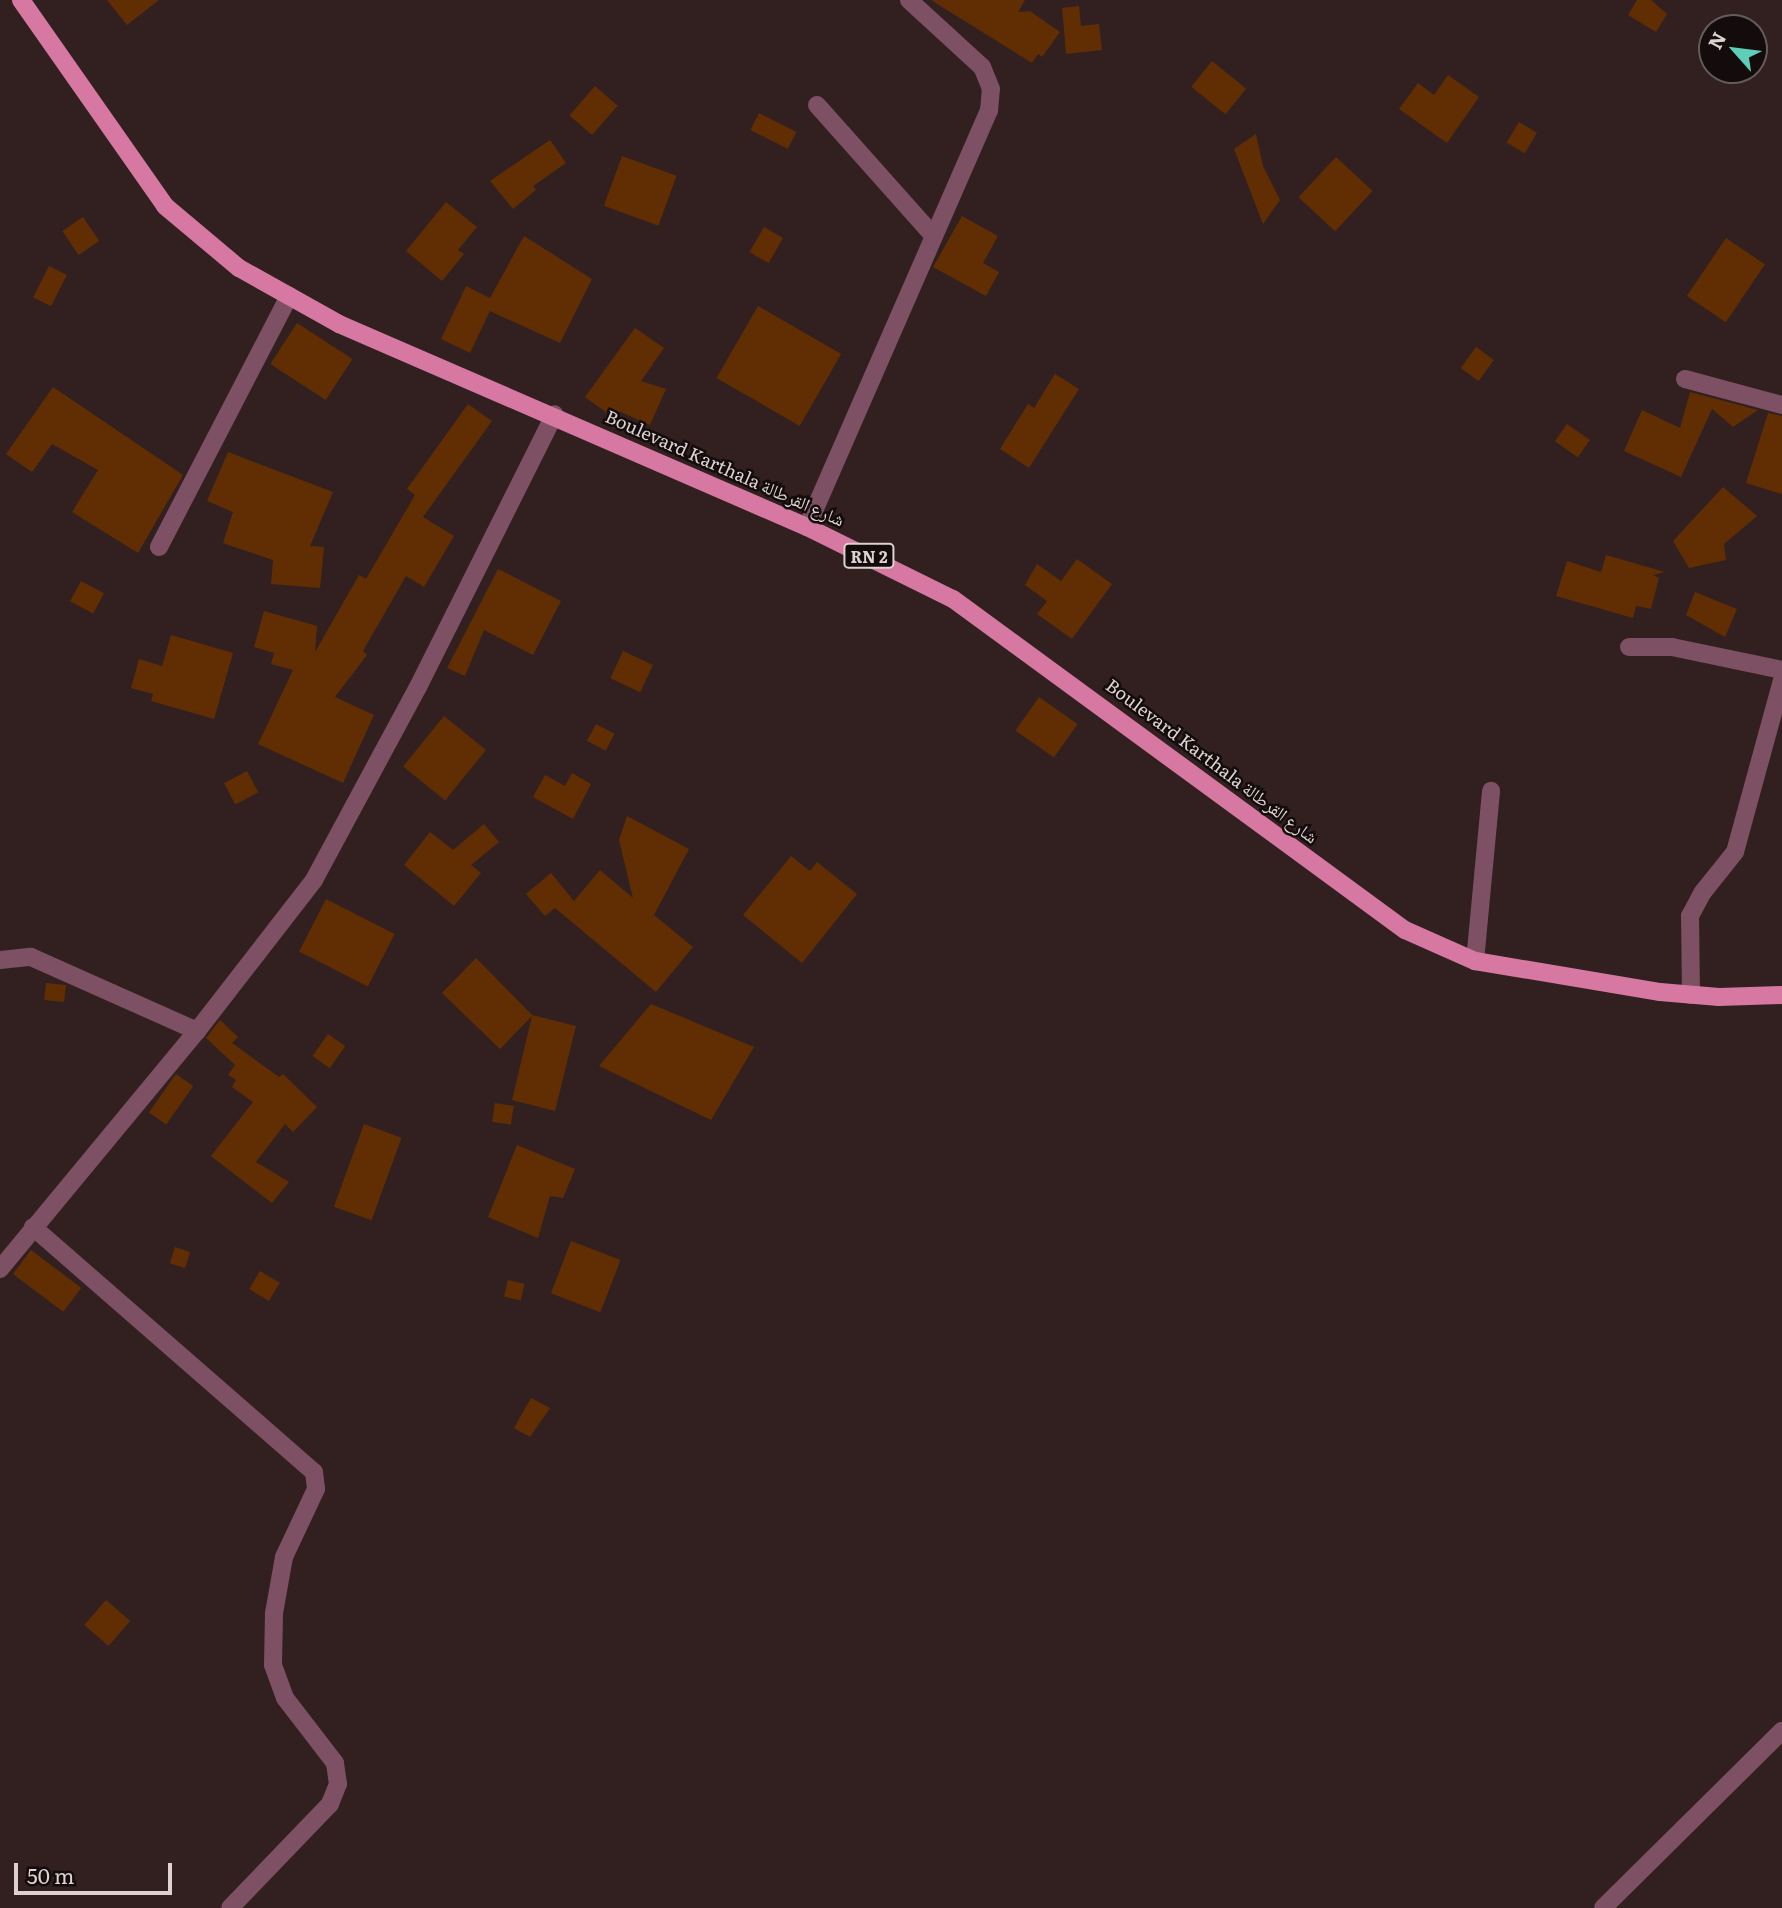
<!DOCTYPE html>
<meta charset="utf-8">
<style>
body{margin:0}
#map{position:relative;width:1782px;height:1908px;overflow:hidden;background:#31201f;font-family:Literata,"Noto Naskh Arabic",serif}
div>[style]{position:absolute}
.building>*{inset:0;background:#602e02;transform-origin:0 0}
.minor>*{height:18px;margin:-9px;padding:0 9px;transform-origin:9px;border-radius:9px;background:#7e5063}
.major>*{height:18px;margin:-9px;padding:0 9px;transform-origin:9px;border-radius:9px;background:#d678a1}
span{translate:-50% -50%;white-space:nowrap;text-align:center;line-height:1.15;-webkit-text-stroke:5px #140c0c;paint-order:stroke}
.shield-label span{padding:2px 5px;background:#140c0c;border:2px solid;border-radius:5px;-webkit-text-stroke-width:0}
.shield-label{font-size:16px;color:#ddd2d1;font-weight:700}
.street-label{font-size:18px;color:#ddd2d1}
.north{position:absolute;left:1698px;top:14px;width:70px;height:70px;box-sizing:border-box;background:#140c0c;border:2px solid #645b5b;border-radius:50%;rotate:298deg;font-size:19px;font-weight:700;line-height:28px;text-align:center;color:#ddd2d1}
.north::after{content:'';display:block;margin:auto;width:24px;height:32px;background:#5eceb8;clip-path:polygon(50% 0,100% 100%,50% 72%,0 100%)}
.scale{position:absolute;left:14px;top:1863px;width:158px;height:32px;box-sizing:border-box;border:4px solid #ddd2d1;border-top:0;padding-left:9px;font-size:21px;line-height:24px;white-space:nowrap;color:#ddd2d1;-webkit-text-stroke:5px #140c0c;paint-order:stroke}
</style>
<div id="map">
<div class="building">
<i style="clip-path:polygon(107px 0,159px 0,127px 25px)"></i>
<i style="clip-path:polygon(931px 0,1025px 0,1018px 12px,1030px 11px,1060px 32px,1042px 57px,1038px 54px,1032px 63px)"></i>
<i style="clip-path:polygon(1637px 0,1651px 0,1667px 14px,1656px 32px,1628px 15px)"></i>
<i style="clip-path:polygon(1079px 6px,1081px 26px,1099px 24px,1102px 50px,1066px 54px,1062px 8px)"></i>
<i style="left:1212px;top:61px;width:44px;height:33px;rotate:39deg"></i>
<i style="clip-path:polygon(1448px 75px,1479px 97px,1447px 143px,1399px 109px,1418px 83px,1434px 95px)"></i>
<i style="left:595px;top:86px;width:30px;height:39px;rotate:41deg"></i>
<i style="left:759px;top:113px;width:42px;height:19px;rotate:27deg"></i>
<i style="left:1519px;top:122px;width:21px;height:24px;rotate:31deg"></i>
<i style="clip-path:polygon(1256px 134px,1263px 166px,1280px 200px,1263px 224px,1234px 149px)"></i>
<i style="clip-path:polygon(550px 140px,566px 163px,533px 186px,536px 190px,513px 209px,490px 181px)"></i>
<i style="left:622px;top:156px;width:58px;height:53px;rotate:20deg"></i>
<i style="left:1336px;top:157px;width:50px;height:55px;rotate:43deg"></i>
<i style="clip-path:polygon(446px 202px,477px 227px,458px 250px,464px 254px,442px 281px,406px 251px)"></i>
<i style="clip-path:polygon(962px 216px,998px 236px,983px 263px,999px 272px,986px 296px,933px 267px)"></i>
<i style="left:83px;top:217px;width:29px;height:25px;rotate:56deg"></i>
<i style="left:764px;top:227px;width:22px;height:29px;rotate:30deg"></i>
<i style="clip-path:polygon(524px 236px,592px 279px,560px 343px,490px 311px,470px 353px,441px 339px,466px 286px,490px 298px)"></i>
<i style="left:1726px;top:238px;width:47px;height:70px;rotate:34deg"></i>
<i style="left:49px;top:266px;width:20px;height:35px;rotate:27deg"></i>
<i style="left:758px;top:306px;width:96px;height:83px;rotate:30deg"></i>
<i style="left:297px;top:323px;width:66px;height:49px;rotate:33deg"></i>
<i style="clip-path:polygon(635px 328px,664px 348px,641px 381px,666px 389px,650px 425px,619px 411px,614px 418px,585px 397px)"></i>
<i style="left:1476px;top:347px;width:22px;height:26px;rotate:36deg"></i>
<i style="clip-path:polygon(1055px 374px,1079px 389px,1029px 468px,1000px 449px,1028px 404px,1034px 408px)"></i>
<i style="clip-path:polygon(53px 387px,183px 475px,138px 553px,72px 512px,98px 470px,52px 444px,32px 472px,6px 454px)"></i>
<i style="clip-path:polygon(1690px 392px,1758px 410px,1733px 427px,1712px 409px,1681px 477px,1624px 451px,1642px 410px,1680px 428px)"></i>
<i style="clip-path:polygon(468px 404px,492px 421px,423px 517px,454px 536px,424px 587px,406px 576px,363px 651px,367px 655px,335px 697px,374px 715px,343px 783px,258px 744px,293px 670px,271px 664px,274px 653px,254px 647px,264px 611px,317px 626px,315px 652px,359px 575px,366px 579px,415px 495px,407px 489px)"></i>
<i style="clip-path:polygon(1768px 413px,1782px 416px,1782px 494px,1746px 483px)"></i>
<i style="left:1567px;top:424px;width:28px;height:21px;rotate:35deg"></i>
<i style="clip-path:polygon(228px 452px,333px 492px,310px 546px,324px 547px,320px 588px,271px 584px,273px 560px,223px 543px,233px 512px,207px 501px)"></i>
<i style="clip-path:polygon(1723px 487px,1757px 516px,1724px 544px,1726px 560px,1689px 568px,1673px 541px)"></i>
<i style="clip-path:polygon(1606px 555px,1665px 572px,1653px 575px,1659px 578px,1651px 609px,1636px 606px,1633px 618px,1556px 596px,1567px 561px,1601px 572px)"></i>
<i style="clip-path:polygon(1077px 559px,1112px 584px,1072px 639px,1037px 614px,1047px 601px,1025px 585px,1037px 564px,1061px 581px)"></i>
<i style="clip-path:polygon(498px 569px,561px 601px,533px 655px,484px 630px,465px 676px,447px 668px)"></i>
<i style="left:81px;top:581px;width:26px;height:23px;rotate:28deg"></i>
<i style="clip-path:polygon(1695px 592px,1737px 609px,1725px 637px,1686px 615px)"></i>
<i style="clip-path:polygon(171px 635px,233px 653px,214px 719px,151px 701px,153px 694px,131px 688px,139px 659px,162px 666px)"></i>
<i style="left:623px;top:651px;width:33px;height:30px;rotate:25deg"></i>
<i style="left:1039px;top:697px;width:47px;height:41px;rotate:35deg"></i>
<i style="left:444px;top:716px;width:54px;height:65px;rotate:39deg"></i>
<i style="left:596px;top:724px;width:21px;height:19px;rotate:28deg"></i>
<i style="left:247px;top:771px;width:24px;height:26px;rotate:62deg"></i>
<i style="clip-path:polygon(572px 773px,591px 784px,573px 819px,533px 797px,545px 775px,565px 786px)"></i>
<i style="clip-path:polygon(627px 816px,689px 849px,654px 915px,693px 947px,656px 992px,555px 908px,545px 916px,526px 894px,551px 873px,574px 901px,600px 870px,633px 898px,619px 840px)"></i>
<i style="clip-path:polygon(484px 824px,499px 842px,471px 865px,481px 873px,454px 906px,404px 865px,430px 832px,453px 850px)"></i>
<i style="clip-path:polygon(791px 856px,810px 871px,817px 862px,857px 894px,802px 963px,743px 915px)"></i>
<i style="left:326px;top:899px;width:77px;height:59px;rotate:27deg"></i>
<i style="clip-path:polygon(476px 958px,532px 1015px,576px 1026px,555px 1111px,512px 1100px,532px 1016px,500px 1049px,442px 993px)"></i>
<i style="left:46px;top:983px;width:20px;height:17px;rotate:6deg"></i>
<i style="clip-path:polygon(651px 1004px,754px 1047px,711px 1120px,599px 1066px)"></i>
<i style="clip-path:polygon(220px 1020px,238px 1037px,232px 1043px,279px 1077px,283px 1074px,317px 1107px,293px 1132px,285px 1124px,256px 1162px,289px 1182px,272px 1203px,211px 1156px,253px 1102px,232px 1087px,236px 1080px,228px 1075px,235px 1065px,206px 1038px)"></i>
<i style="left:328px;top:1034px;width:21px;height:27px;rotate:35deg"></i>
<i style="left:176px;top:1074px;width:21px;height:47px;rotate:35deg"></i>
<i style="left:495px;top:1103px;width:19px;height:19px;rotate:9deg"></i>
<i style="left:364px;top:1124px;width:40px;height:88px;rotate:20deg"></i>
<i style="clip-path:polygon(517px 1145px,575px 1169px,563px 1198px,550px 1196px,538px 1238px,488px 1217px)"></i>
<i style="left:571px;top:1241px;width:53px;height:56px;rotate:21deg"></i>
<i style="left:175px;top:1247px;width:16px;height:17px;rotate:18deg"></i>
<i style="left:31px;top:1250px;width:63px;height:30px;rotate:37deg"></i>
<i style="left:260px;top:1271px;width:23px;height:21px;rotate:31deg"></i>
<i style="left:508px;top:1280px;width:17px;height:17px;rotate:13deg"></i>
<i style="clip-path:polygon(531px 1398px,550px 1408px,530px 1437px,514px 1428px)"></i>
<i style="left:106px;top:1600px;width:32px;height:33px;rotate:41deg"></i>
</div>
<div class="minor">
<i style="left:817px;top:105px;width:174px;rotate:48.3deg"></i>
<i style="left:1685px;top:379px;width:100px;rotate:15deg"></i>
<i style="left:807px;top:527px;width:454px;rotate:-66.4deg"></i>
<i style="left:989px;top:111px;width:22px;rotate:-85deg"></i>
<i style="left:991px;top:89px;width:24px;rotate:-112deg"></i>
<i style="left:982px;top:67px;width:99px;rotate:-137.5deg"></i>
<i style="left:159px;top:547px;width:283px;rotate:-62.6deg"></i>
<i style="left:1629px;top:647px;width:43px"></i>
<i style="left:1672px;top:647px;width:112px;rotate:11.8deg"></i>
<i style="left:0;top:960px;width:31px;rotate:-6deg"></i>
<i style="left:31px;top:957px;width:182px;rotate:24deg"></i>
<i style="left:1475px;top:961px;width:171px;rotate:-84.6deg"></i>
<i style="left:1691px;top:995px;width:79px;rotate:-90.7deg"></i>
<i style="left:1690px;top:916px;width:27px;rotate:-62deg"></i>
<i style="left:1703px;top:892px;width:51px;rotate:-51.3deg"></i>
<i style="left:1735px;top:852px;width:178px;rotate:-74.7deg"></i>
<i style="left:33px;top:1227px;width:373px;rotate:41.1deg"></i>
<i style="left:314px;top:1472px;width:17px;rotate:83deg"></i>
<i style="left:316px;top:1489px;width:75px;rotate:115.2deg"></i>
<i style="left:284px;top:1557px;width:57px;rotate:100.1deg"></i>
<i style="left:274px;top:1613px;width:52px;rotate:91.1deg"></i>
<i style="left:273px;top:1665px;width:35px;rotate:70deg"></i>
<i style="left:285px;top:1698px;width:82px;rotate:52.4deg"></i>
<i style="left:335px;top:1763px;width:21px;rotate:82deg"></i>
<i style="left:338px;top:1784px;width:22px;rotate:112deg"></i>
<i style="left:330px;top:1804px;width:144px;rotate:133.9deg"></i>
<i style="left:0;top:1269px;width:309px;rotate:-50.4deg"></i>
<i style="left:197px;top:1031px;width:191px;rotate:-52.2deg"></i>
<i style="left:314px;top:880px;width:219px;rotate:-61.7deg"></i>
<i style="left:418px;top:687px;width:305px;rotate:-63.4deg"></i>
<i style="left:1603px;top:1908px;width:252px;rotate:-44.7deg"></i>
</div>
<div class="major">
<i style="left:21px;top:0;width:251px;rotate:55deg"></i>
<i style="left:165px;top:206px;width:97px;rotate:40deg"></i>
<i style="left:239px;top:268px;width:115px;rotate:29.2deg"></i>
<i style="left:339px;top:324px;width:510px;rotate:23.45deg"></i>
<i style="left:807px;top:527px;width:163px;rotate:26.3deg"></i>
<i style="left:953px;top:599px;width:560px;rotate:36.22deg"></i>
<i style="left:1405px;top:930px;width:77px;rotate:23.9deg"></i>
<i style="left:1475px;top:961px;width:188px;rotate:9.5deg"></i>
<i style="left:1660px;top:992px;width:59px;rotate:4.8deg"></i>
<i style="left:1719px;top:997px;width:63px;rotate:-1.8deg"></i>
</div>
<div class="shield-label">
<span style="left:869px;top:556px">RN 2</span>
</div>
<div class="street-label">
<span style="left:725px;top:468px;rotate:24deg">Boulevard Karthala شارع القرطالة</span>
<span style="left:1212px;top:761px;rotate:37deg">Boulevard Karthala شارع القرطالة</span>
</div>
<div class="north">N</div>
<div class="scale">50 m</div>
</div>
